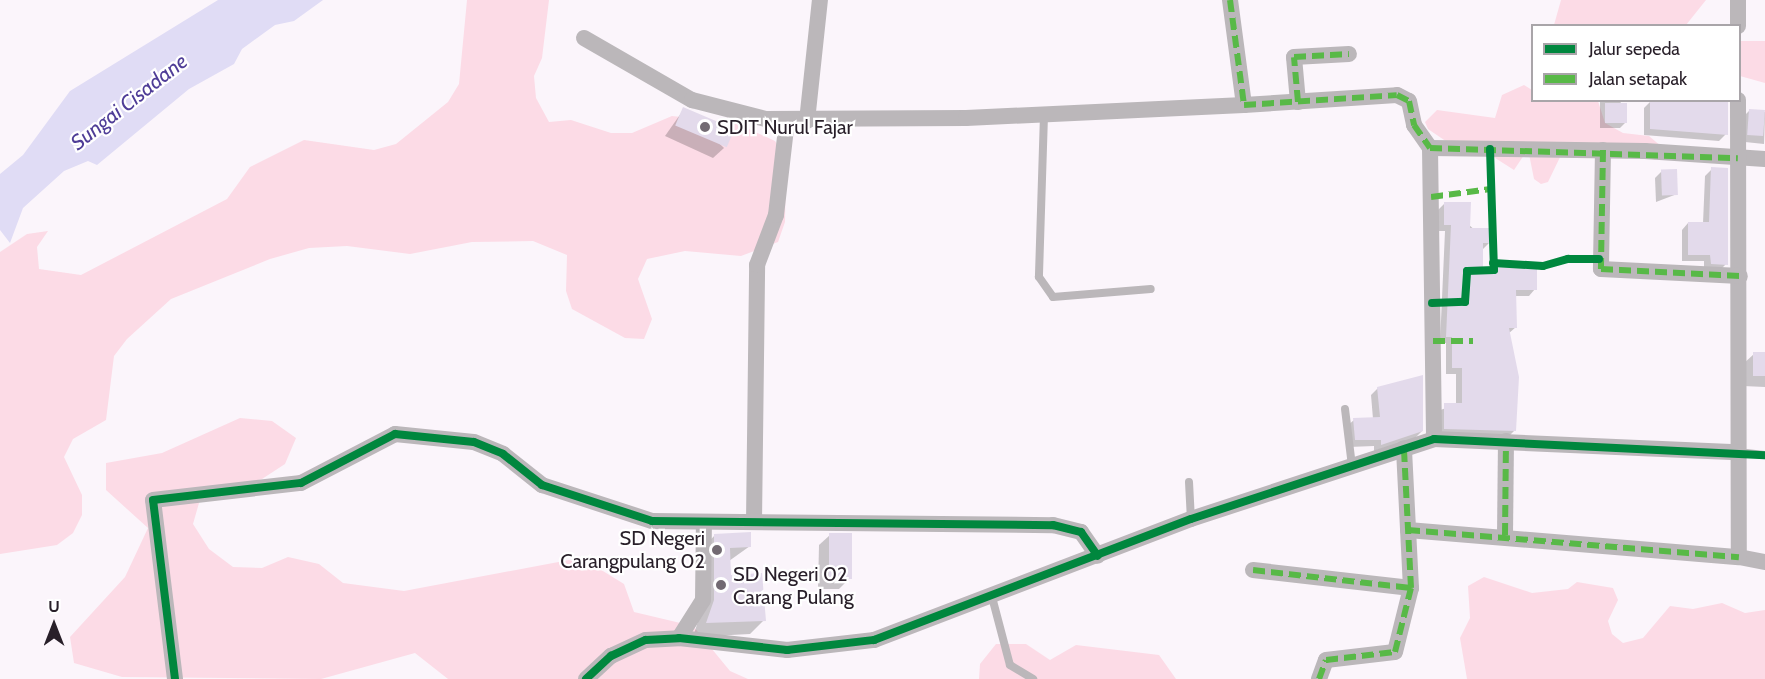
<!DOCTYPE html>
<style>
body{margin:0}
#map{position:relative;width:1765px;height:679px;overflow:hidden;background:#fbf5fb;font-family:Cabin,sans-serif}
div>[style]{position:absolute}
.green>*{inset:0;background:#fcdbe6}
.water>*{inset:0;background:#e0dcf5}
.shadow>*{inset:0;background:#0003}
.building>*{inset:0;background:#e3daeb;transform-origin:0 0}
.service>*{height:8px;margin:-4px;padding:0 4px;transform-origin:4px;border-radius:4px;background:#bbb7ba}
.minor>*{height:16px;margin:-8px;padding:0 8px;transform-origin:8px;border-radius:8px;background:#bbb7ba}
.quiet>*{height:6px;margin-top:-3px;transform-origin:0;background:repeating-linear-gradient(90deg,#58b947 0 12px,transparent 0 18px)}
.cycleway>*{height:8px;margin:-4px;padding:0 4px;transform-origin:4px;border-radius:4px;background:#00873e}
.dots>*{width:16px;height:16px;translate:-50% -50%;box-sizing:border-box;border:3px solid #fff;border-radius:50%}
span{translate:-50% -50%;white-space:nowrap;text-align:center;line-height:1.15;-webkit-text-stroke:4.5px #fff;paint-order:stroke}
.poi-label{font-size:20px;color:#281f29}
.left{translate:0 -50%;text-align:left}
.right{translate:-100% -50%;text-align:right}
.water-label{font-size:21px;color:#4f3d97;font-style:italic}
.legend{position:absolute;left:1531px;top:24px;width:210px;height:78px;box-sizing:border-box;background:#fff;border:2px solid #a9a5a9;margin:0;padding:8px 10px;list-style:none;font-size:18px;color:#281f29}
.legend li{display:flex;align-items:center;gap:12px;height:30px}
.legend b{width:30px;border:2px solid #a9a5a9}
.north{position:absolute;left:24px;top:595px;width:60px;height:60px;-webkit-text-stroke:4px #fff;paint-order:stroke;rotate:0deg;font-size:16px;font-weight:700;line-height:24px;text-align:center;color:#281f29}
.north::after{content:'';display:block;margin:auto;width:21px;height:27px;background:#281f29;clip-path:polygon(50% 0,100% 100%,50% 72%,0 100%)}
</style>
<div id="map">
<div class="green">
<i style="clip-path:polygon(467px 0,549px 0,542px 58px,534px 76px,536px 98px,549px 122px,571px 120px,611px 133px,632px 133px,672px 116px,736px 123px,775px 141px,786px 159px,785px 222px,778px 242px,741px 256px,685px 251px,647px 259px,638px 279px,652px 319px,644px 339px,625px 338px,572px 309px,566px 291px,567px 255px,533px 241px,472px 242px,410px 254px,347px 246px,309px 248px,270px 259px,171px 299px,127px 339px,114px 356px,106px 420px,73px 439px,64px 457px,82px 495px,82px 515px,73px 533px,57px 545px,0 554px,0 252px,27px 234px,48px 231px,37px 247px,39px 269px,81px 275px,227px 199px,250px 167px,304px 140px,374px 150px,396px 144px,448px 102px,459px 84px)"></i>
<i style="clip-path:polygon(1561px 0,1706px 0,1686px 25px,1554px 25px)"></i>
<i style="clip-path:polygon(1740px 41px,1765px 41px,1765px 83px,1740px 76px)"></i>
<i style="clip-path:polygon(1524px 85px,1532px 90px,1532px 100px,1598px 101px,1605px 123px,1623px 133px,1649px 136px,1662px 147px,1661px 155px,1655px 160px,1617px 146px,1563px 151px,1548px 182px,1541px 184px,1534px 179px,1528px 149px,1514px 170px,1481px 149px,1450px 144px,1428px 129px,1425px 122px,1437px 110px,1495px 118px,1502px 95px)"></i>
<i style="clip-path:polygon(240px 418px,272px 421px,296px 438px,285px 464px,262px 479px,201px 496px,193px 524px,209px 549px,233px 567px,262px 568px,288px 557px,319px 564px,343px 583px,404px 591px,569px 560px,598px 568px,624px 584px,634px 612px,693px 626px,730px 671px,748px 679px,448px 679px,415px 653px,321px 679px,122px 677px,74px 663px,70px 637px,125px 577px,148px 528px,106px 490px,106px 463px,162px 453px)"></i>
<i style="clip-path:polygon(1484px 577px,1532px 593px,1568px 589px,1577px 582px,1613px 588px,1618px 600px,1608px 621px,1612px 634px,1623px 643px,1643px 638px,1670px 606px,1693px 609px,1722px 603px,1745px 613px,1765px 610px,1765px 679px,1467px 679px,1460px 638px,1470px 618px,1468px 586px)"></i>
<i style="clip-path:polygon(996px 644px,1026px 644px,1050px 660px,1076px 645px,1159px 655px,1176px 679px,979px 679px,980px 664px)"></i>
</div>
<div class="water">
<i style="clip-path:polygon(218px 0,323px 0,294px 21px,275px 25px,242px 49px,234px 64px,189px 89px,97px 165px,88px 161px,64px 171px,23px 208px,10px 243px,0 230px,0 174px,23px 155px,70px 91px)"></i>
</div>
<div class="shadow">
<i style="clip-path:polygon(1600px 100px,1620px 100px,1626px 122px,1620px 128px,1600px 128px)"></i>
<i style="clip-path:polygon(1651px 101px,1726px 134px,1719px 141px,1644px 135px,1644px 108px)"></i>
<i style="clip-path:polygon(684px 109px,724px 148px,713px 158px,665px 136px)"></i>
<i style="clip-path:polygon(1749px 111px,1765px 112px,1764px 144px,1745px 142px,1742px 118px)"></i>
<i style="clip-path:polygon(1712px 169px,1726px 264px,1719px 271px,1704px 270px,1704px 261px,1682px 261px,1682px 230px,1688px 223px,1703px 223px,1705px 176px)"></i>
<i style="clip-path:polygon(1662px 171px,1677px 194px,1656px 202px,1655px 178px)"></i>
<i style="clip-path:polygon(1445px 203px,1489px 243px,1483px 249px,1481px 269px,1535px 289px,1529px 296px,1515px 296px,1516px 327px,1508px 334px,1515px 430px,1508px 437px,1442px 435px,1438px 411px,1456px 404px,1456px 374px,1446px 374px,1446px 343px,1440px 343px,1445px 231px,1438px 231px,1438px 210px)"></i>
<i style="clip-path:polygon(1754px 354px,1765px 354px,1765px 387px,1743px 386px,1743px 364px)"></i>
<i style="clip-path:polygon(1421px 377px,1422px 431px,1415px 438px,1374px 451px,1374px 446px,1349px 447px,1347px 426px,1354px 420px,1373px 419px,1371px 395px,1378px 388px)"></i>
<i style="clip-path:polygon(715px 535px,750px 546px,729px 561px,730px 576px,764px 620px,750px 634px,693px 637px,700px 615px,701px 550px)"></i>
<i style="clip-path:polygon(830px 535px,849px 579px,839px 589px,818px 589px,819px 545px)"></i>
</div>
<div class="building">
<i style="clip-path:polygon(1650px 100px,1728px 100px,1728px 135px,1650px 129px)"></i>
<i style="left:1605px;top:103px;width:22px;height:20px"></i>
<i style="left:683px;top:107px;width:56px;height:20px;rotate:23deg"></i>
<i style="left:1749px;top:109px;width:16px;height:26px;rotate:4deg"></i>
<i style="clip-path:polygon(1711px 167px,1728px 168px,1728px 265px,1711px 264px,1710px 255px,1688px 255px,1688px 222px,1709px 222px)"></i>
<i style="left:1677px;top:169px;width:26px;height:16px;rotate:88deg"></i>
<i style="clip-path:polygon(1444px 202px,1471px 202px,1470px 228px,1491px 228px,1491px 243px,1483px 243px,1483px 267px,1537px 268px,1537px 290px,1516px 290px,1517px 328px,1509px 328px,1519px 377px,1516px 431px,1444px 429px,1444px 403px,1462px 403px,1462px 368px,1452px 368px,1452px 337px,1446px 337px,1451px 225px,1444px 225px)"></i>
<i style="left:1753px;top:352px;width:12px;height:24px"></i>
<i style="clip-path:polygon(1423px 375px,1423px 431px,1381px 445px,1381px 440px,1355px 440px,1353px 418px,1380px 417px,1377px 387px)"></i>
<i style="clip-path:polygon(751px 532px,751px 547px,730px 548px,731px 575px,762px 573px,766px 621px,706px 623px,714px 600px,714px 534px)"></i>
<i style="left:829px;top:533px;width:23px;height:46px"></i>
</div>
<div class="service">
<i style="left:1044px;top:115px;width:162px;rotate:91.8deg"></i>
<i style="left:1039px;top:277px;width:24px;rotate:55deg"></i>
<i style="left:1053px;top:297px;width:98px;rotate:-4.7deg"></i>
<i style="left:1345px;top:409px;width:57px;rotate:83deg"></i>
<i style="left:1737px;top:452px;width:28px;rotate:6deg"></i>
<i style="left:1189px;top:482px;width:37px;rotate:87deg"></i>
<i style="left:992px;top:597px;width:70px;rotate:75.2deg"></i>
<i style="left:1010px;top:665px;width:27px;rotate:31deg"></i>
</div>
<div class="minor">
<i style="left:1230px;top:0;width:106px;rotate:82.4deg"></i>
<i style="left:1244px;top:105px;width:153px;rotate:-3.7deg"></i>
<i style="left:1397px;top:95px;width:13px;rotate:27deg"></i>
<i style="left:1409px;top:101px;width:25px;rotate:78deg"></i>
<i style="left:1414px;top:125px;width:28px;rotate:55deg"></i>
<i style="left:1430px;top:148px;width:215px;rotate:0.8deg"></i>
<i style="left:1645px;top:151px;width:120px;rotate:3.8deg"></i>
<i style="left:1738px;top:26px;width:26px;rotate:-90deg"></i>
<i style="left:584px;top:38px;width:125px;rotate:29.9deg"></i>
<i style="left:692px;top:100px;width:76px;rotate:14.4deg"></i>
<i style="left:766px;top:119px;width:200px;rotate:-0.3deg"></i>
<i style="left:966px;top:118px;width:278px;rotate:-2.7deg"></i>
<i style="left:1738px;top:100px;width:457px;rotate:89.9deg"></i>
<i style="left:1739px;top:557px;width:26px;rotate:11deg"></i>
<i style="left:1298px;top:102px;width:45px;rotate:-95.1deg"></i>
<i style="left:1294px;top:57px;width:55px;rotate:-3.1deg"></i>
<i style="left:807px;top:121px;width:122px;rotate:-83.9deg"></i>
<i style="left:1430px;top:148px;width:291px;rotate:89.2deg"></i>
<i style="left:1603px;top:150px;width:119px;rotate:91deg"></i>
<i style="left:1601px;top:269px;width:139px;rotate:2.9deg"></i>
<i style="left:754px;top:522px;width:257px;rotate:-89.3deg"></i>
<i style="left:757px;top:265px;width:53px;rotate:-69.2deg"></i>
<i style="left:776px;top:215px;width:96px;rotate:-83.4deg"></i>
<i style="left:1408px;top:530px;width:332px;rotate:4.7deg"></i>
<i style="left:1505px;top:535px;width:94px;rotate:-89.4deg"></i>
<i style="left:1253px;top:570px;width:159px;rotate:6.5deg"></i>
<i style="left:679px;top:638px;width:45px;rotate:-57.7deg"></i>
<i style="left:703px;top:600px;width:77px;rotate:-89.3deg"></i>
<i style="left:175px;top:679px;width:180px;rotate:-97deg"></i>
<i style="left:153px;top:500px;width:149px;rotate:-6.6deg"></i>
<i style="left:301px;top:483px;width:106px;rotate:-27.5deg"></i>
<i style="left:395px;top:434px;width:79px;rotate:5.8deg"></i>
<i style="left:474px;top:442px;width:31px;rotate:22deg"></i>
<i style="left:503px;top:454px;width:50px;rotate:38.5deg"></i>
<i style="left:542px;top:485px;width:116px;rotate:18.1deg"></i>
<i style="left:652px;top:521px;width:401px;rotate:0.6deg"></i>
<i style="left:1053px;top:525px;width:29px;rotate:14deg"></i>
<i style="left:1081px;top:532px;width:29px;rotate:55deg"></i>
<i style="left:586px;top:679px;width:34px;rotate:-43deg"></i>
<i style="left:611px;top:656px;width:38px;rotate:-25deg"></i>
<i style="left:646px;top:640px;width:33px;rotate:-3deg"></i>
<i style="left:679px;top:638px;width:109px;rotate:6.3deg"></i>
<i style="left:787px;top:650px;width:88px;rotate:-6.6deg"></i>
<i style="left:874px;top:640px;width:339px;rotate:-20.9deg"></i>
<i style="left:1191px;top:519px;width:256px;rotate:-18.2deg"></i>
<i style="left:1434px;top:439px;width:303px;rotate:2.5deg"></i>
<i style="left:1319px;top:679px;width:20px;rotate:-70deg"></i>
<i style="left:1326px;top:660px;width:69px;rotate:-6.6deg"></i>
<i style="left:1395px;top:652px;width:66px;rotate:-76deg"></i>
<i style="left:1411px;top:588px;width:140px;rotate:-92.9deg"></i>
</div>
<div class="quiet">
<i style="left:1230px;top:0;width:106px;rotate:82.4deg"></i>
<i style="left:1244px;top:105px;width:153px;rotate:-3.7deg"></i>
<i style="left:1397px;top:95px;width:13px;rotate:27deg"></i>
<i style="left:1409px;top:101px;width:25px;rotate:78deg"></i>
<i style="left:1414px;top:125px;width:28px;rotate:55deg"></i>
<i style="left:1430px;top:148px;width:308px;rotate:1.9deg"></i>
<i style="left:1298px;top:102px;width:45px;rotate:-95.1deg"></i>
<i style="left:1294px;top:57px;width:55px;rotate:-3.1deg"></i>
<i style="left:1603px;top:150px;width:119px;rotate:91deg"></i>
<i style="left:1601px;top:269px;width:139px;rotate:2.9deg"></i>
<i style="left:1431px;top:197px;width:60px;rotate:-7.7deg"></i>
<i style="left:1433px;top:341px;width:40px"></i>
<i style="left:1408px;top:530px;width:332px;rotate:4.7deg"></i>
<i style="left:1505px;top:535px;width:94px;rotate:-89.4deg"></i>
<i style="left:1253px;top:570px;width:159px;rotate:6.5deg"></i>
<i style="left:1319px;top:679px;width:20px;rotate:-70deg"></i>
<i style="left:1326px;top:660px;width:69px;rotate:-6.6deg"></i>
<i style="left:1395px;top:652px;width:66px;rotate:-76deg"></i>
<i style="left:1411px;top:588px;width:140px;rotate:-92.9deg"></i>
</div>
<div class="cycleway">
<i style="left:1493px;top:263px;width:50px;rotate:3.4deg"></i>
<i style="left:1543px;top:266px;width:26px;rotate:-16deg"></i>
<i style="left:1568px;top:259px;width:31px"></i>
<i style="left:1432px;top:303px;width:33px;rotate:-2deg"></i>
<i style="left:1465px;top:302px;width:31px;rotate:-86deg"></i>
<i style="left:1467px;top:271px;width:27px;rotate:-2deg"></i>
<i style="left:1494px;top:270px;width:121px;rotate:-91.9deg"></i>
<i style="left:175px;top:679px;width:180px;rotate:-97deg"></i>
<i style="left:153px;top:500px;width:149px;rotate:-6.6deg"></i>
<i style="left:301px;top:483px;width:106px;rotate:-27.5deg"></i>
<i style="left:395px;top:434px;width:79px;rotate:5.8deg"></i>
<i style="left:474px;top:442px;width:31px;rotate:22deg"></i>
<i style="left:503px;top:454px;width:50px;rotate:38.5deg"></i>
<i style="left:542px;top:485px;width:116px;rotate:18.1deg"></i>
<i style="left:652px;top:521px;width:401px;rotate:0.6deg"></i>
<i style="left:1053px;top:525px;width:29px;rotate:14deg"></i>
<i style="left:1081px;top:532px;width:29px;rotate:55deg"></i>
<i style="left:586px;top:679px;width:34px;rotate:-43deg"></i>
<i style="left:611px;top:656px;width:38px;rotate:-25deg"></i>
<i style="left:646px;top:640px;width:33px;rotate:-3deg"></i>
<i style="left:679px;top:638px;width:109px;rotate:6.3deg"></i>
<i style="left:787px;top:650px;width:88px;rotate:-6.6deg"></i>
<i style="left:874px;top:640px;width:339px;rotate:-20.9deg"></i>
<i style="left:1191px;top:519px;width:256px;rotate:-18.2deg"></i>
<i style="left:1434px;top:439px;width:331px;rotate:2.8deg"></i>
</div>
<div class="dots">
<i style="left:705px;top:127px;background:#726a72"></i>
<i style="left:717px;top:550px;background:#726a72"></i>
<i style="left:721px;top:585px;background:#726a72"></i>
</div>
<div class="poi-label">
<span class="left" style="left:717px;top:127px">SDIT Nurul Fajar</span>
<span class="right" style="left:705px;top:550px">SD Negeri<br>Carangpulang 02</span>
<span class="left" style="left:733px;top:586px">SD Negeri 02<br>Carang Pulang</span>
</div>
<div class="water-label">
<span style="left:129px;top:102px;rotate:-38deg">Sungai Cisadane</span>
</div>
<ul class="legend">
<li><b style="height:8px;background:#00873e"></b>Jalur sepeda</li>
<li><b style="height:8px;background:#58b947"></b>Jalan setapak</li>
</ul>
<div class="north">U</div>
</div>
